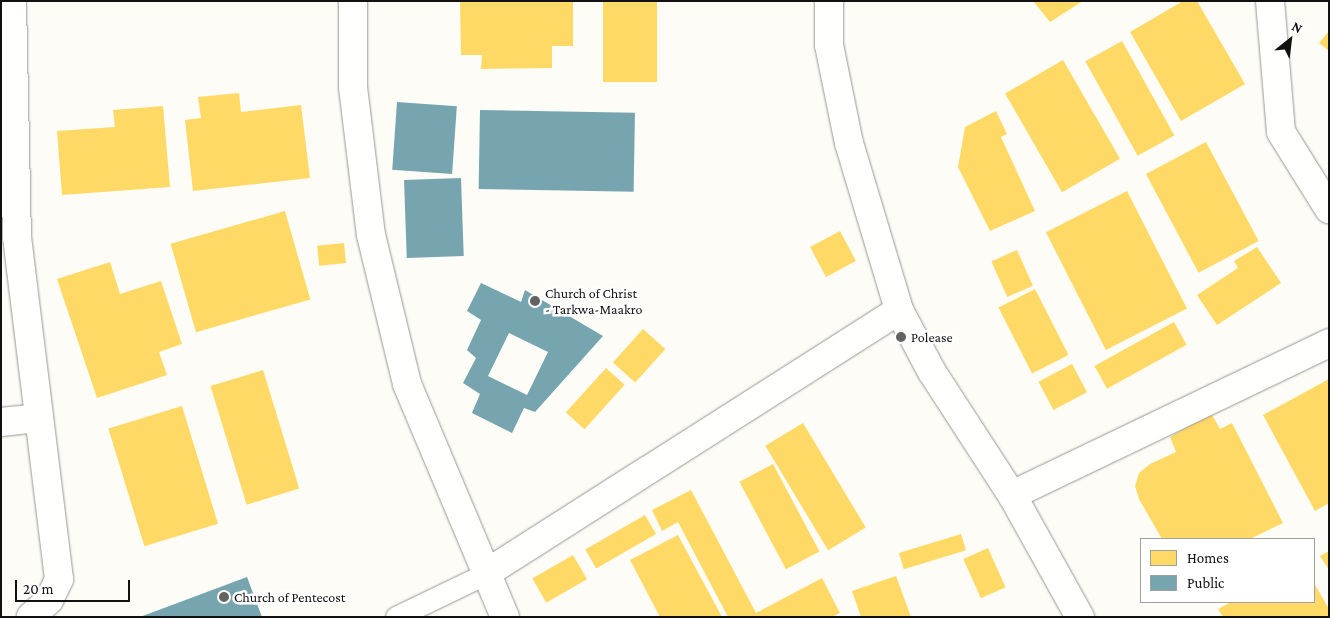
<!DOCTYPE html>
<style>
body{margin:0}
#map{position:relative;width:1330px;height:618px;overflow:hidden;background:#fdfcf7;font-family:"Crimson Pro",serif}
div>[style]{position:absolute}
.homes>*{inset:0;background:#ffd966;transform-origin:0 0}
.public>*{inset:0;background:#76a5af;transform-origin:0 0}
.roads{filter:drop-shadow(0 0 1px #979795) drop-shadow(0 0 1px #979795)}
.service>*{height:21px;margin:-10.5px;padding:0 10.5px;transform-origin:10.5px;border-radius:10.5px;background:#fffffe}
.minor>*{height:28px;margin:-14px;padding:0 14px;transform-origin:14px;border-radius:14px;background:#fffffe}
.tertiary>*{height:28px;margin:-14px;padding:0 14px;transform-origin:14px;border-radius:14px;background:#fffffe}
.dots>*{width:14px;height:14px;translate:-50% -50%;box-sizing:border-box;border:2px solid #fff;border-radius:50%}
span{translate:-50% -50%;white-space:nowrap;text-align:center;line-height:1.15;-webkit-text-stroke:5px #fff;paint-order:stroke}
.poi-label{font-size:14px;color:#111}
.left{translate:0 -50%;text-align:left}
.frame{position:absolute;inset:0;border:2px solid #111;pointer-events:none}
.legend{position:absolute;left:1140px;top:538px;width:175px;height:65px;box-sizing:border-box;background:#fff;border:1px solid #a0a0a0;margin:0;padding:6px 9px;list-style:none;font-size:15px;color:#111}
.legend li{display:flex;align-items:center;gap:10px;height:25px}
.legend b{width:25px;border:1px solid #a0a0a0}
.north{position:absolute;left:1265px;top:15px;width:50px;height:50px;-webkit-text-stroke:4px #fff;paint-order:stroke;rotate:29deg;font-size:14px;font-weight:700;line-height:20px;text-align:center;color:#111}
.north::after{content:'';display:block;margin:auto;width:18px;height:22px;background:#111;clip-path:polygon(50% 0,100% 100%,50% 72%,0 100%)}
.scale{position:absolute;left:15px;top:580px;width:115px;height:22px;box-sizing:border-box;border:2px solid #111;border-top:0;padding-left:6px;font-size:15px;line-height:18px;white-space:nowrap;color:#111;-webkit-text-stroke:4px #fff;paint-order:stroke}
</style>
<div id="map">
<div class="homes">
<i style="clip-path:polygon(460px 1px,573px 1px,573px 46px,552px 46px,552px 68px,481px 69px,482px 55px,461px 55px)"></i>
<i style="left:603px;top:1px;width:54px;height:81px"></i>
<i style="clip-path:polygon(1033px 1px,1083px 1px,1050px 22px)"></i>
<i style="clip-path:polygon(1183px 1px,1197px 1px,1245px 84px,1181px 121px,1130px 32px)"></i>
<i style="clip-path:polygon(1329px 31px,1329px 51px,1319px 43px)"></i>
<i style="left:1122px;top:41px;width:108px;height:42px;rotate:61deg"></i>
<i style="left:1063px;top:60px;width:114px;height:67px;rotate:60deg"></i>
<i style="clip-path:polygon(239px 93px,241px 112px,301px 105px,310px 178px,193px 191px,185px 120px,201px 118px,198px 97px)"></i>
<i style="clip-path:polygon(163px 106px,170px 187px,62px 195px,57px 131px,115px 127px,113px 110px)"></i>
<i style="clip-path:polygon(996px 111px,1007px 134px,1001px 137px,1035px 211px,990px 231px,958px 167px,965px 127px)"></i>
<i style="left:1206px;top:142px;width:112px;height:68px;rotate:62deg"></i>
<i style="left:1127px;top:191px;width:132px;height:91px;rotate:63deg"></i>
<i style="left:285px;top:211px;width:92px;height:119px;rotate:74deg"></i>
<i style="left:840px;top:231px;width:34px;height:34px;rotate:62deg"></i>
<i style="left:344px;top:243px;width:20px;height:27px;rotate:84deg"></i>
<i style="clip-path:polygon(1257px 247px,1281px 283px,1217px 325px,1197px 295px,1238px 268px,1234px 261px)"></i>
<i style="left:1017px;top:250px;width:39px;height:28px;rotate:66deg"></i>
<i style="clip-path:polygon(110px 262px,120px 294px,161px 281px,182px 344px,159px 352px,167px 375px,97px 398px,57px 279px)"></i>
<i style="left:1035px;top:289px;width:74px;height:41px;rotate:63deg"></i>
<i style="left:1174px;top:322px;width:26px;height:91px;rotate:61deg"></i>
<i style="left:643px;top:329px;width:30px;height:45px;rotate:42deg"></i>
<i style="left:1072px;top:364px;width:32px;height:38px;rotate:62deg"></i>
<i style="left:606px;top:368px;width:25px;height:60px;rotate:42deg"></i>
<i style="left:263px;top:370px;width:124px;height:55px;rotate:73deg"></i>
<i style="clip-path:polygon(1329px 379px,1329px 503px,1315px 511px,1263px 415px)"></i>
<i style="left:182px;top:406px;width:123px;height:77px;rotate:73deg"></i>
<i style="clip-path:polygon(1211px 413px,1220px 429px,1232px 423px,1283px 523px,1250px 539px,1162px 539px,1139px 499px,1135px 486px,1139px 473px,1150px 464px,1176px 452px,1170px 437px)"></i>
<i style="left:803px;top:423px;width:122px;height:44px;rotate:59deg"></i>
<i style="left:773px;top:464px;width:99px;height:38px;rotate:62deg"></i>
<i style="clip-path:polygon(691px 490px,756px 613px,822px 578px,840px 613px,832px 617px,728px 617px,678px 522px,662px 531px,652px 510px)"></i>
<i style="left:645px;top:515px;width:22px;height:69px;rotate:60deg"></i>
<i style="left:961px;top:534px;width:17px;height:65px;rotate:73deg"></i>
<i style="clip-path:polygon(678px 535px,722px 617px,660px 617px,630px 560px)"></i>
<i style="left:988px;top:548px;width:43px;height:27px;rotate:66deg"></i>
<i style="clip-path:polygon(1329px 551px,1329px 570px,1320px 556px)"></i>
<i style="left:573px;top:555px;width:28px;height:47px;rotate:60deg"></i>
<i style="clip-path:polygon(896px 576px,911px 617px,861px 617px,852px 591px)"></i>
<i style="clip-path:polygon(1314px 583px,1329px 609px,1329px 617px,1223px 617px,1218px 609px,1231px 602px,1314px 602px)"></i>
</div>
<div class="public">
<i style="left:397px;top:102px;width:60px;height:68px;rotate:4deg"></i>
<i style="left:480px;top:110px;width:155px;height:79px;rotate:1deg"></i>
<i style="left:461px;top:178px;width:78px;height:57px;rotate:88deg"></i>
<i style="clip-path:polygon(evenodd,481px 283px,521px 302px,525px 290px,603px 336px,535px 412px,524px 408px,512px 433px,472px 413px,480px 394px,463px 383px,476px 358px,467px 350px,481px 320px,467px 311px,481px 283px,509px 333px,548px 352px,527px 395px,488px 376px,509px 333px)"></i>
<i style="clip-path:polygon(247px 577px,262px 617px,140px 617px)"></i>
</div>
<div class="roads">
<div class="service">
<i style="left:396px;top:617px;width:99px;rotate:-25.8deg"></i>
</div>
<div class="minor">
<i style="left:12px;top:1px;width:236px;rotate:88.8deg"></i>
<i style="left:17px;top:237px;width:345px;rotate:83deg"></i>
<i style="left:59px;top:579px;width:23px;rotate:115deg"></i>
<i style="left:49px;top:600px;width:25px;rotate:137deg"></i>
<i style="left:353px;top:1px;width:86px;rotate:90deg"></i>
<i style="left:353px;top:87px;width:149px;rotate:83.1deg"></i>
<i style="left:371px;top:235px;width:153px;rotate:76.4deg"></i>
<i style="left:407px;top:384px;width:253px;rotate:67.2deg"></i>
<i style="left:1270px;top:1px;width:131px;rotate:85.2deg"></i>
<i style="left:1281px;top:132px;width:91px;rotate:58.1deg"></i>
<i style="left:1px;top:422px;width:37px;rotate:-6deg"></i>
<i style="left:1012px;top:495px;width:352px;rotate:-25.6deg"></i>
<i style="left:485px;top:574px;width:491px;rotate:-32.5deg"></i>
</div>
<div class="tertiary">
<i style="left:829px;top:1px;width:44px;rotate:90deg"></i>
<i style="left:829px;top:45px;width:100px;rotate:78.5deg"></i>
<i style="left:849px;top:143px;width:174px;rotate:73.3deg"></i>
<i style="left:899px;top:310px;width:70px;rotate:62deg"></i>
<i style="left:932px;top:372px;width:147px;rotate:57deg"></i>
<i style="left:1012px;top:495px;width:140px;rotate:60.9deg"></i>
</div>
</div>
<div class="dots">
<i style="left:535px;top:301px;background:#646362"></i>
<i style="left:901px;top:337px;background:#646362"></i>
<i style="left:224px;top:597px;background:#646362"></i>
</div>
<div class="poi-label">
<span class="left" style="left:545px;top:301px">Church of Christ<br>- Tarkwa-Maakro</span>
<span class="left" style="left:911px;top:337px">Polease</span>
<span class="left" style="left:234px;top:597px">Church of Pentecost</span>
</div>
<div class="frame"></div>
<ul class="legend">
<li><b style="height:14px;background:#ffd966"></b>Homes</li>
<li><b style="height:14px;background:#76a5af"></b>Public</li>
</ul>
<div class="north">N</div>
<div class="scale">20 m</div>
</div>
